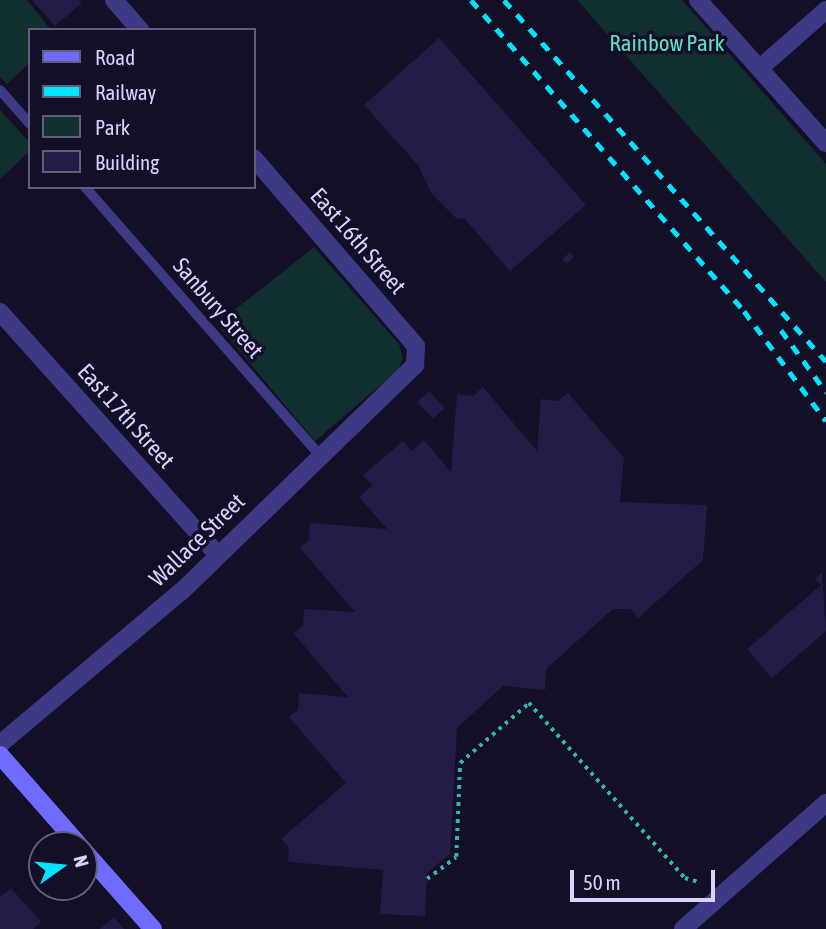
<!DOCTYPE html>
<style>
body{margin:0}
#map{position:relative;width:826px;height:929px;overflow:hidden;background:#130f26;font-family:"Asap Condensed",sans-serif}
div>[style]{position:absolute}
.green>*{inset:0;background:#12302f}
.building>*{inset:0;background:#241b47;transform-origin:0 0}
.path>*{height:3.5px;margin-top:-1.75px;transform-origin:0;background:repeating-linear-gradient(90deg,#2fb8b0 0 3.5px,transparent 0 8.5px)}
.service>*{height:10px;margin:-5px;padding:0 5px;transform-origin:5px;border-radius:5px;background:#3d3a85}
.minor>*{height:18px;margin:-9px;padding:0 9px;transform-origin:9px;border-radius:9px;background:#3d3a85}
.tertiary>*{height:18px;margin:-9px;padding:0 9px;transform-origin:9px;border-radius:9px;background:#3d3a85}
.secondary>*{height:18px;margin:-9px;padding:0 9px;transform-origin:9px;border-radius:9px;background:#6f6bff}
.rail>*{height:5px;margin-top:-2.5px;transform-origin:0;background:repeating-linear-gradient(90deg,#00e5ff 0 10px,transparent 0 19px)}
span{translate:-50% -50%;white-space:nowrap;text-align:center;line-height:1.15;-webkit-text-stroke:7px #130f26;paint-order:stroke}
.park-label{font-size:23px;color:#5fe0c0}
.street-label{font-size:23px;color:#d9d4ff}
.legend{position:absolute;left:28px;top:28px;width:228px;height:161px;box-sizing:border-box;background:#130f26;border:2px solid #625e7d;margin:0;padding:9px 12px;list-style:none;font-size:21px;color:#d9d4ff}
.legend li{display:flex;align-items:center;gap:14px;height:35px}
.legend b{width:35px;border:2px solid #625e7d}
.north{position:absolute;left:28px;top:831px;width:70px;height:70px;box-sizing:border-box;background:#130f26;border:2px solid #625e7d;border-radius:50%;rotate:75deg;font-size:19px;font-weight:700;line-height:28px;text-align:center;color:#d9d4ff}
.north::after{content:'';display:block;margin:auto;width:24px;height:32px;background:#00e5ff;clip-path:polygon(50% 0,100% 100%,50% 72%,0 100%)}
.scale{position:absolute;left:570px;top:870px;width:145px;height:32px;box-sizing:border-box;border:4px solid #d9d4ff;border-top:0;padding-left:9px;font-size:21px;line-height:24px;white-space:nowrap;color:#d9d4ff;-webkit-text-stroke:5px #130f26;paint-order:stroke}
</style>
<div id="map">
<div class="green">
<i style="clip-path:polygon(0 0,27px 0,51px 30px,30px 30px,30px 62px,7px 84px,0 77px)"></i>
<i style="clip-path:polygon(577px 0,682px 0,826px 164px,826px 282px)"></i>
<i style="clip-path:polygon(0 110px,30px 143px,30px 151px,0 179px)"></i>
<i style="clip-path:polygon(314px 247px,399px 344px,403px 358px,398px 370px,315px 441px,217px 324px)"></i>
</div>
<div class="building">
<i style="clip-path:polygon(32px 0,79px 0,82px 3px,55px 26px)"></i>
<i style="clip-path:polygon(439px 38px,586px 205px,510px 271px,464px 218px,457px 219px,431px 193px,418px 165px,364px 105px)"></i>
<i style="left:570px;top:252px;width:6px;height:11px;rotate:45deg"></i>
<i style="clip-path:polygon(483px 387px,537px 451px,541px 399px,558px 401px,568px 393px,624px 458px,620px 502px,707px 505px,703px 560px,638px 618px,630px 609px,613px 609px,546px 669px,545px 690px,503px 686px,457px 728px,450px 854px,427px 873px,425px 916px,380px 914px,383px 870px,288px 862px,289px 847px,281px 839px,346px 783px,289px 717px,298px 710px,299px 693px,348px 697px,294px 634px,303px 626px,304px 609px,355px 612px,300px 548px,309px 540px,310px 523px,387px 529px,359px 497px,372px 486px,363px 475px,403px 441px,412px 451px,424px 440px,451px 472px,457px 394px,473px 396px)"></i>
<i style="left:429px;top:391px;width:23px;height:16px;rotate:47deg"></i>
<i style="clip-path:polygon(822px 572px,826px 631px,772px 678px,747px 649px,821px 585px,815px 579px)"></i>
<i style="clip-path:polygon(11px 888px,41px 922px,33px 929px,0 929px,0 897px)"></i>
<i style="clip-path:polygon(114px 917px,124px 929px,100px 929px)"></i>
</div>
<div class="path">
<i style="left:427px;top:879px;width:36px;rotate:-37deg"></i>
<i style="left:456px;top:857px;width:94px;rotate:-87.6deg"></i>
<i style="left:460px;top:763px;width:91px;rotate:-41deg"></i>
<i style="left:529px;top:703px;width:234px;rotate:48.3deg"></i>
<i style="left:685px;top:878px;width:15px;rotate:16deg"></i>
</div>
<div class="service">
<i style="left:0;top:90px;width:45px;rotate:48.6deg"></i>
<i style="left:85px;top:187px;width:359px;rotate:48.8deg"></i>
</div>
<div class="minor">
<i style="left:114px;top:0;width:40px;rotate:49deg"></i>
<i style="left:698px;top:0;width:192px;rotate:48.2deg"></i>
<i style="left:760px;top:68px;width:88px;rotate:-41.3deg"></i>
<i style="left:0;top:312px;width:324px;rotate:48.1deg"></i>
<i style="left:0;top:744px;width:238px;rotate:-40.1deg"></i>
<i style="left:182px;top:591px;width:325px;rotate:-44.1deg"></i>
<i style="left:415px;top:365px;width:19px;rotate:-87deg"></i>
<i style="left:416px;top:346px;width:248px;rotate:-130.8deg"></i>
</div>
<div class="tertiary">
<i style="left:683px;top:929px;width:191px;rotate:-41.4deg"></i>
</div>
<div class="secondary">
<i style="left:0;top:755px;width:120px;rotate:48.7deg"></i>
<i style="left:84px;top:851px;width:104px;rotate:48.5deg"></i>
</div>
<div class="rail">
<i style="left:471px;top:0;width:414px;rotate:48.7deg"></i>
<i style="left:744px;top:311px;width:137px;rotate:53.3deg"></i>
<i style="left:504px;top:0;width:484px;rotate:48.3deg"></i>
<i style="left:781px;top:330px;width:77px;rotate:54deg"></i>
</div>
<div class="park-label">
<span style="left:667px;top:43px">Rainbow Park</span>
</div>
<div class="street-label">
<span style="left:358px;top:241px;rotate:49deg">East 16th Street</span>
<span style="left:218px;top:308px;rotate:49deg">Sanbury Street</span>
<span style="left:126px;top:416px;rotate:48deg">East 17th Street</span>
<span style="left:197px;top:540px;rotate:-44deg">Wallace Street</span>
</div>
<ul class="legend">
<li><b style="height:9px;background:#6f6bff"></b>Road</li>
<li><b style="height:9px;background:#00e5ff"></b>Railway</li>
<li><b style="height:19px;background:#12302f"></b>Park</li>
<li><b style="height:19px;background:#241b47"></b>Building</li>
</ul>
<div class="north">N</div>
<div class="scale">50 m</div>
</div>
